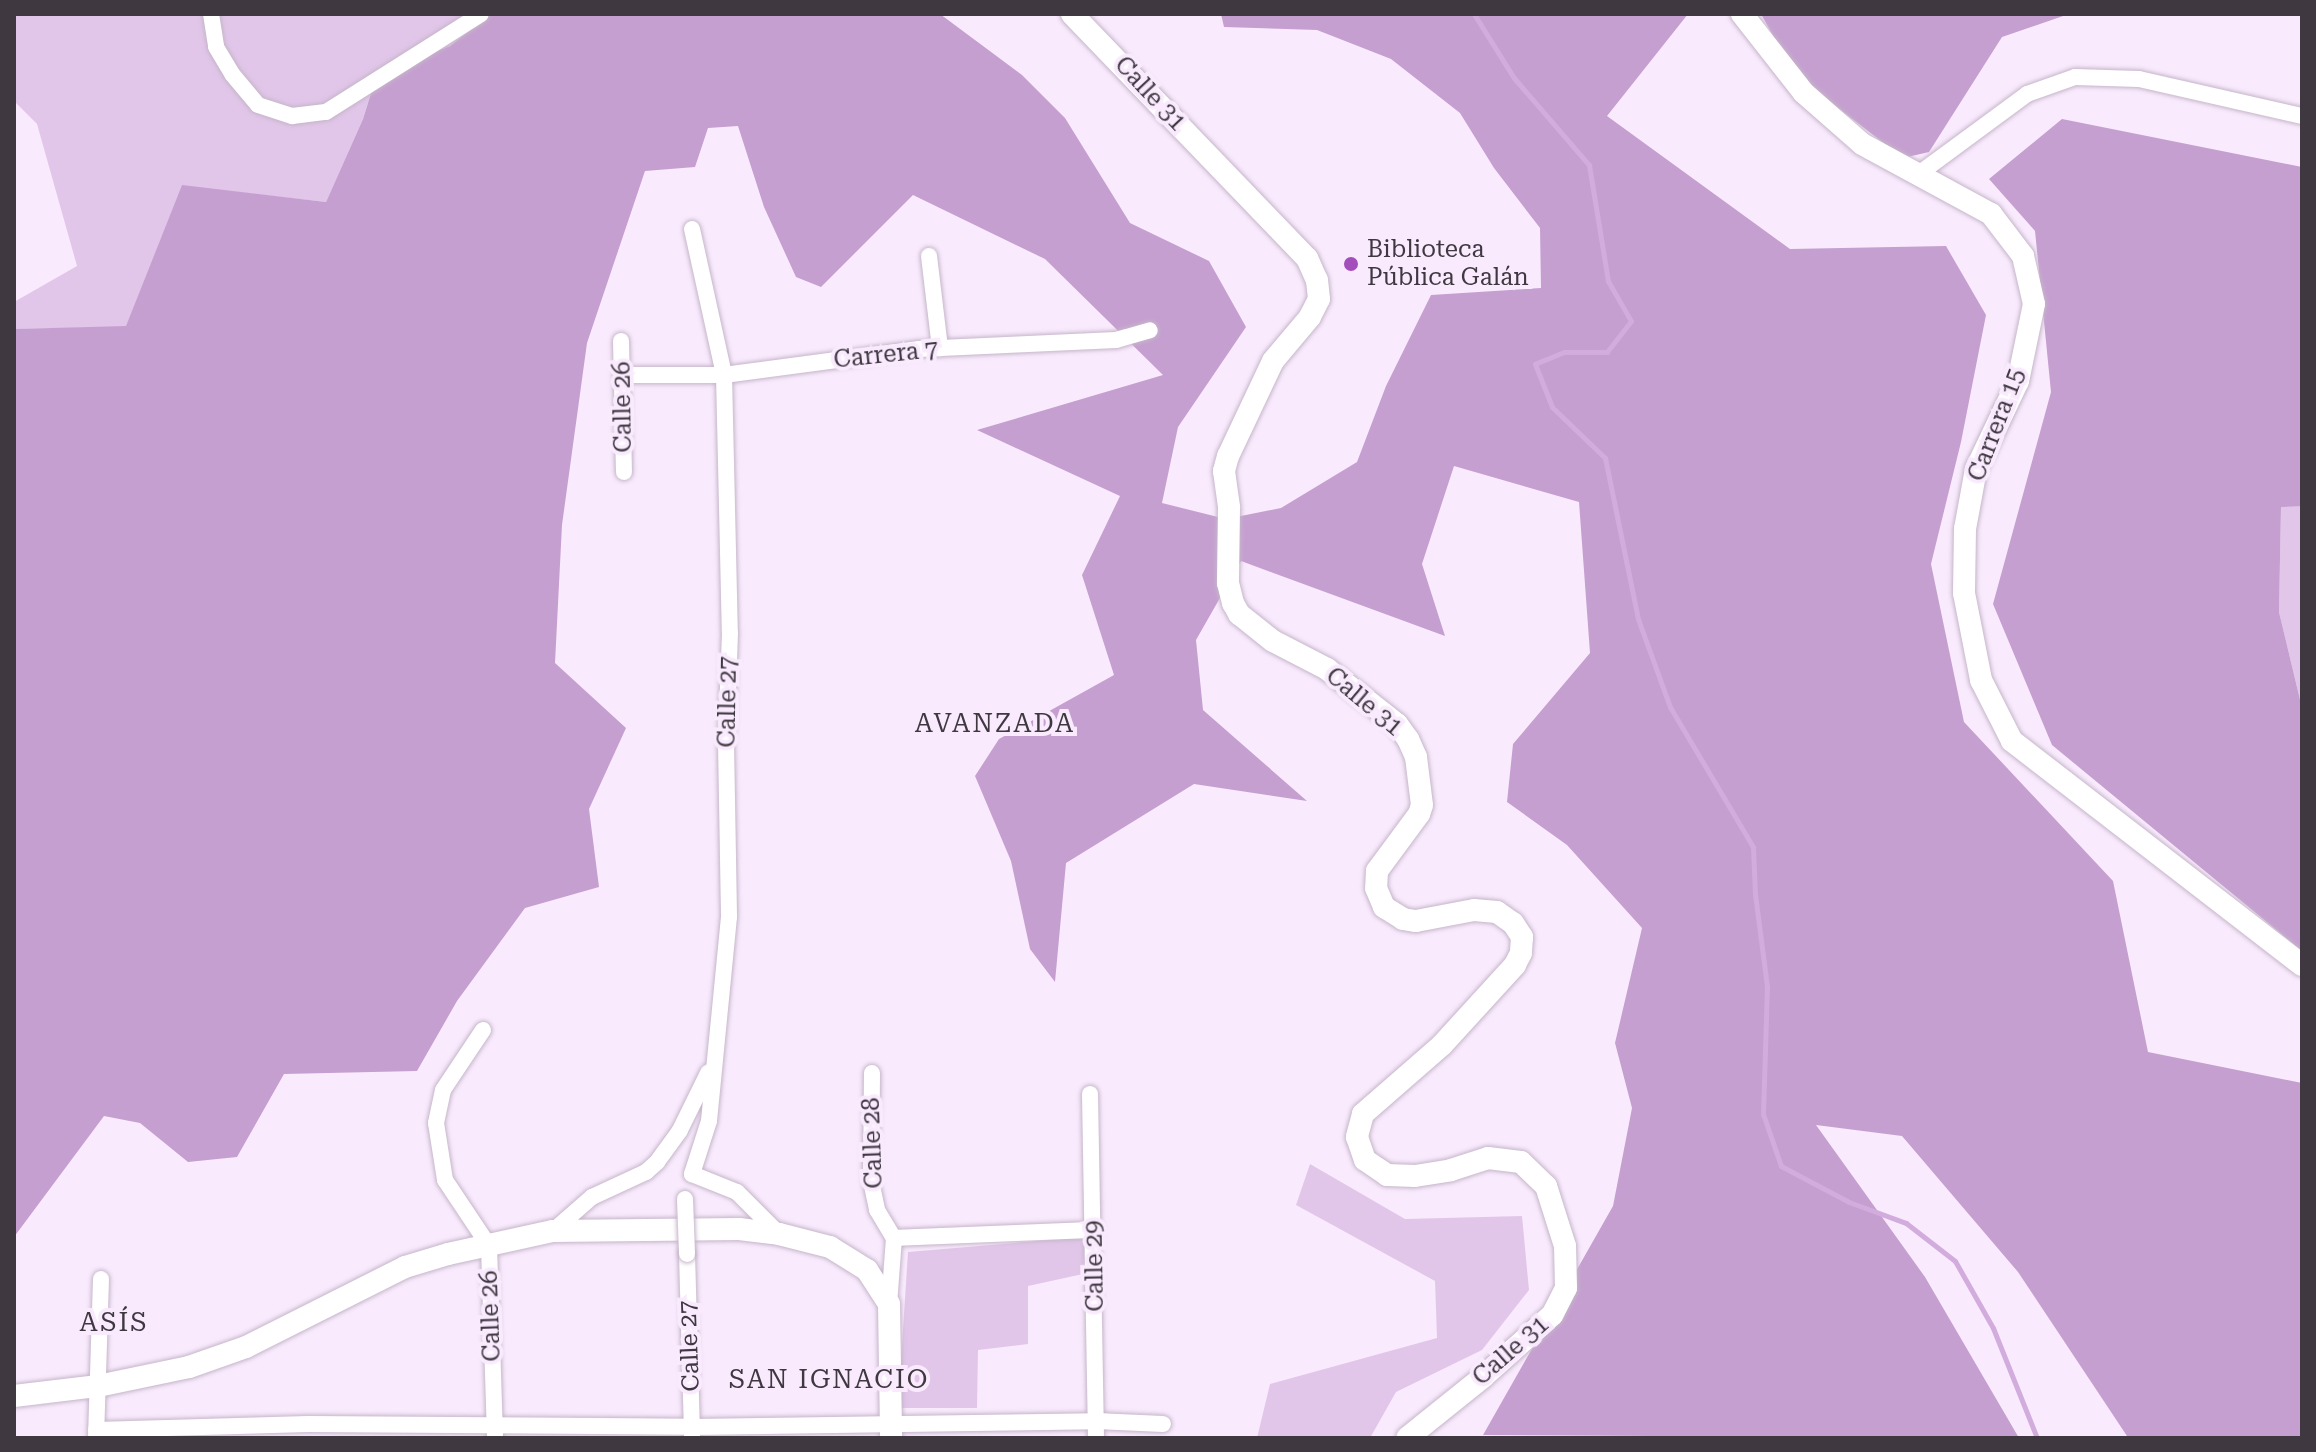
<!DOCTYPE html>
<meta charset="utf-8">
<style>
body{margin:0}
#map{position:relative;width:2316px;height:1452px;overflow:hidden;background:#f9ebfd;font-family:"Roboto Serif",serif}
div>[style]{position:absolute}
.green>*{inset:0;background:#e1c6e9}
.forest>*{inset:0;background:#c59fd0}
.stream>*{height:5px;margin:-2.5px;padding:0 2.5px;transform-origin:2.5px;border-radius:2.5px;background:#d2acdd}
.roads{filter:drop-shadow(0 0 2px #c6b5ca) drop-shadow(0 0 2px #c6b5ca)}
.street>*{height:16px;margin:-8px;padding:0 8px;transform-origin:8px;border-radius:8px;background:#fff}
.secondary>*{height:22px;margin:-11px;padding:0 11px;transform-origin:11px;border-radius:11px;background:#fff}
.bridges{filter:drop-shadow(0 0 2px #c6b5ca) drop-shadow(0 0 2px #c6b5ca)}
.street-bridge>*{height:16px;margin:-8px;padding:0 8px;transform-origin:8px;border-radius:8px;background:#fff}
.dots>*{width:22px;height:22px;translate:-50% -50%;box-sizing:border-box;border:4px solid #f9ebfd;border-radius:50%}
span{translate:-50% -50%;white-space:nowrap;text-align:center;line-height:1.15;-webkit-text-stroke:8px #f9ebfd;paint-order:stroke}
.street-label{font-size:24px;color:#3f3841}
.poi-label{font-size:24px;color:#3f3841}
.left{translate:0 -50%;text-align:left}
.neighbourhood-label{font-size:26px;color:#3f3841;letter-spacing:2px}
.frame{position:absolute;inset:0;border:16px solid #3f3841;pointer-events:none}
</style>
<div id="map">
<div class="green">
<i style="clip-path:polygon(14px 14px,490px 14px,450px 46px,377px 74px,363px 119px,326px 202px,182px 186px,126px 327px,14px 329px,14px 302px,77px 266px,37px 124px,14px 101px)"></i>
<i style="clip-path:polygon(2281px 506px,2302px 506px,2302px 708px,2279px 612px)"></i>
<i style="clip-path:polygon(1310px 1164px,1405px 1219px,1522px 1216px,1529px 1290px,1482px 1350px,1396px 1392px,1370px 1438px,1257px 1438px,1270px 1384px,1437px 1338px,1435px 1281px,1296px 1205px)"></i>
<i style="clip-path:polygon(1085px 1237px,1083px 1274px,1028px 1286px,1028px 1344px,978px 1350px,977px 1408px,898px 1408px,908px 1252px)"></i>
</div>
<div class="forest">
<i style="clip-path:polygon(490px 14px,940px 14px,1022px 75px,1065px 118px,1130px 223px,1209px 261px,1246px 327px,1178px 427px,1162px 503px,1226px 519px,1281px 508px,1357px 462px,1386px 386px,1431px 295px,1541px 288px,1540px 228px,1494px 168px,1460px 113px,1391px 59px,1317px 30px,1224px 27px,1221px 14px,1688px 14px,1607px 116px,1790px 249px,1946px 246px,1986px 315px,1961px 442px,1931px 564px,1964px 722px,2113px 881px,2148px 1052px,2302px 1083px,2302px 1438px,2127px 1436px,2018px 1272px,1902px 1136px,1816px 1125px,1925px 1277px,2019px 1438px,1483px 1435px,1613px 1206px,1632px 1108px,1615px 1043px,1642px 928px,1567px 845px,1507px 802px,1513px 744px,1590px 653px,1579px 502px,1454px 466px,1422px 564px,1445px 636px,1241px 561px,1196px 640px,1203px 710px,1307px 801px,1194px 784px,1066px 863px,1055px 982px,1030px 949px,1011px 861px,975px 776px,999px 739px,1114px 675px,1082px 575px,1120px 496px,977px 430px,1163px 375px,1045px 259px,913px 195px,821px 287px,796px 277px,764px 207px,738px 126px,708px 128px,695px 167px,645px 171px,587px 343px,562px 525px,555px 663px,626px 728px,589px 809px,599px 887px,525px 908px,457px 1001px,417px 1071px,284px 1074px,237px 1157px,188px 1162px,140px 1123px,104px 1116px,14px 1237px,14px 329px,126px 326px,182px 185px,326px 202px,363px 119px,377px 74px,450px 46px)"></i>
<i style="clip-path:polygon(1761px 14px,2069px 14px,2002px 37px,1929px 152px,1903px 158px,1794px 74px)"></i>
<i style="clip-path:polygon(2062px 119px,2302px 167px,2302px 506px,2281px 507px,2279px 612px,2302px 708px,2302px 951px,2052px 745px,1993px 604px,2051px 392px,2035px 231px,1989px 179px)"></i>
</div>
<div class="stream">
<i style="left:1474px;top:14px;width:75px;rotate:58deg"></i>
<i style="left:1514px;top:78px;width:115px;rotate:49.2deg"></i>
<i style="left:1589px;top:165px;width:118px;rotate:80.7deg"></i>
<i style="left:1608px;top:281px;width:46px;rotate:60.1deg"></i>
<i style="left:1631px;top:321px;width:39px;rotate:128deg"></i>
<i style="left:1607px;top:352px;width:43px;rotate:180deg"></i>
<i style="left:1564px;top:352px;width:31px;rotate:158deg"></i>
<i style="left:1535px;top:364px;width:46px;rotate:68.4deg"></i>
<i style="left:1552px;top:407px;width:74px;rotate:43.9deg"></i>
<i style="left:1605px;top:458px;width:164px;rotate:78.4deg"></i>
<i style="left:1638px;top:619px;width:94px;rotate:70deg"></i>
<i style="left:1670px;top:707px;width:163px;rotate:59.3deg"></i>
<i style="left:1753px;top:847px;width:47px;rotate:87.6deg"></i>
<i style="left:1755px;top:894px;width:93px;rotate:82.6deg"></i>
<i style="left:1767px;top:986px;width:128px;rotate:91.8deg"></i>
<i style="left:1763px;top:1114px;width:55px;rotate:70.9deg"></i>
<i style="left:1781px;top:1166px;width:77px;rotate:27.9deg"></i>
<i style="left:1849px;top:1202px;width:61px;rotate:20.2deg"></i>
<i style="left:1906px;top:1223px;width:62px;rotate:37.8deg"></i>
<i style="left:1955px;top:1261px;width:77px;rotate:60.4deg"></i>
<i style="left:1993px;top:1328px;width:118px;rotate:68.2deg"></i>
</div>
<div class="roads">
<div class="street">
<i style="left:211px;top:14px;width:33px;rotate:81deg"></i>
<i style="left:216px;top:47px;width:31px;rotate:59deg"></i>
<i style="left:232px;top:74px;width:40px;rotate:50deg"></i>
<i style="left:258px;top:105px;width:36px;rotate:18deg"></i>
<i style="left:292px;top:116px;width:34px;rotate:-7deg"></i>
<i style="left:326px;top:112px;width:183px;rotate:-32.3deg"></i>
<i style="left:1920px;top:173px;width:133px;rotate:-36.4deg"></i>
<i style="left:2027px;top:94px;width:51px;rotate:-19.5deg"></i>
<i style="left:2075px;top:77px;width:64px;rotate:1.8deg"></i>
<i style="left:2139px;top:79px;width:167px;rotate:12.8deg"></i>
<i style="left:692px;top:229px;width:149px;rotate:77.6deg"></i>
<i style="left:724px;top:375px;width:258px;rotate:88.7deg"></i>
<i style="left:730px;top:633px;width:110px;rotate:92.1deg"></i>
<i style="left:726px;top:743px;width:174px;rotate:89deg"></i>
<i style="left:729px;top:917px;width:205px;rotate:95.6deg"></i>
<i style="left:709px;top:1121px;width:56px;rotate:107.8deg"></i>
<i style="left:692px;top:1174px;width:48px;rotate:21.8deg"></i>
<i style="left:737px;top:1192px;width:59px;rotate:45deg"></i>
<i style="left:929px;top:256px;width:93px;rotate:83.2deg"></i>
<i style="left:621px;top:341px;width:131px;rotate:88.7deg"></i>
<i style="left:622px;top:375px;width:102px"></i>
<i style="left:724px;top:375px;width:197px;rotate:-7.6deg"></i>
<i style="left:919px;top:349px;width:197px;rotate:-2.6deg"></i>
<i style="left:1116px;top:340px;width:35px;rotate:-16deg"></i>
<i style="left:483px;top:1030px;width:72px;rotate:123.7deg"></i>
<i style="left:443px;top:1090px;width:34px;rotate:102deg"></i>
<i style="left:436px;top:1123px;width:58px;rotate:81deg"></i>
<i style="left:445px;top:1180px;width:79px;rotate:56.3deg"></i>
<i style="left:489px;top:1246px;width:192px;rotate:88.2deg"></i>
<i style="left:872px;top:1073px;width:108px;rotate:90.5deg"></i>
<i style="left:871px;top:1181px;width:30px;rotate:78deg"></i>
<i style="left:877px;top:1210px;width:33px;rotate:59deg"></i>
<i style="left:894px;top:1238px;width:66px;rotate:94.3deg"></i>
<i style="left:1090px;top:1094px;width:344px;rotate:89deg"></i>
<i style="left:553px;top:1231px;width:52px;rotate:-41.1deg"></i>
<i style="left:592px;top:1197px;width:60px;rotate:-24.8deg"></i>
<i style="left:646px;top:1172px;width:15px;rotate:-42deg"></i>
<i style="left:657px;top:1162px;width:39px;rotate:-54deg"></i>
<i style="left:680px;top:1130px;width:64px;rotate:-63.8deg"></i>
<i style="left:894px;top:1238px;width:201px;rotate:-2.3deg"></i>
<i style="left:687px;top:1254px;width:183px;rotate:88.4deg"></i>
<i style="left:96px;top:1430px;width:212px;rotate:-1.6deg"></i>
<i style="left:308px;top:1424px;width:384px;rotate:0.4deg"></i>
<i style="left:692px;top:1427px;width:405px;rotate:-0.8deg"></i>
<i style="left:1097px;top:1421px;width:66px;rotate:2.6deg"></i>
<i style="left:96px;top:1438px;width:159px;rotate:-88.2deg"></i>
</div>
<div class="secondary">
<i style="left:1072px;top:14px;width:339px;rotate:46.1deg"></i>
<i style="left:1307px;top:258px;width:24px;rotate:66deg"></i>
<i style="left:1317px;top:280px;width:19px;rotate:84deg"></i>
<i style="left:1319px;top:299px;width:20px;rotate:117deg"></i>
<i style="left:1310px;top:317px;width:57px;rotate:130.1deg"></i>
<i style="left:1273px;top:361px;width:105px;rotate:115.3deg"></i>
<i style="left:1228px;top:456px;width:16px;rotate:105deg"></i>
<i style="left:1224px;top:471px;width:37px;rotate:82deg"></i>
<i style="left:1229px;top:508px;width:75px;rotate:90.8deg"></i>
<i style="left:1228px;top:583px;width:21px;rotate:76deg"></i>
<i style="left:1233px;top:603px;width:13px;rotate:61deg"></i>
<i style="left:1239px;top:614px;width:43px;rotate:38.5deg"></i>
<i style="left:1273px;top:641px;width:61px;rotate:27.4deg"></i>
<i style="left:1327px;top:669px;width:89px;rotate:38.2deg"></i>
<i style="left:1397px;top:724px;width:19px;rotate:54deg"></i>
<i style="left:1408px;top:739px;width:20px;rotate:66deg"></i>
<i style="left:1416px;top:757px;width:48px;rotate:82.9deg"></i>
<i style="left:1422px;top:805px;width:9px;rotate:108deg"></i>
<i style="left:1419px;top:814px;width:71px;rotate:126.4deg"></i>
<i style="left:1377px;top:871px;width:17px;rotate:93deg"></i>
<i style="left:1376px;top:888px;width:21px;rotate:67deg"></i>
<i style="left:1384px;top:907px;width:22px;rotate:32deg"></i>
<i style="left:1403px;top:919px;width:13px;rotate:9deg"></i>
<i style="left:1416px;top:921px;width:59px;rotate:-10.7deg"></i>
<i style="left:1474px;top:910px;width:23px;rotate:5deg"></i>
<i style="left:1497px;top:912px;width:19px;rotate:35deg"></i>
<i style="left:1513px;top:923px;width:17px;rotate:57deg"></i>
<i style="left:1522px;top:937px;width:16px;rotate:94deg"></i>
<i style="left:1521px;top:953px;width:13px;rotate:117deg"></i>
<i style="left:1515px;top:965px;width:108px;rotate:132.4deg"></i>
<i style="left:1442px;top:1045px;width:105px;rotate:138.9deg"></i>
<i style="left:1363px;top:1114px;width:24px;rotate:105deg"></i>
<i style="left:1357px;top:1137px;width:24px;rotate:71deg"></i>
<i style="left:1365px;top:1160px;width:27px;rotate:34deg"></i>
<i style="left:1387px;top:1175px;width:28px;rotate:2deg"></i>
<i style="left:1415px;top:1176px;width:36px;rotate:-9deg"></i>
<i style="left:1451px;top:1170px;width:39px;rotate:-18deg"></i>
<i style="left:1488px;top:1158px;width:33px;rotate:7deg"></i>
<i style="left:1521px;top:1162px;width:35px;rotate:44deg"></i>
<i style="left:1546px;top:1186px;width:63px;rotate:72.4deg"></i>
<i style="left:1565px;top:1246px;width:42px;rotate:88.6deg"></i>
<i style="left:1566px;top:1288px;width:30px;rotate:117deg"></i>
<i style="left:1552px;top:1315px;width:93px;rotate:138.1deg"></i>
<i style="left:1483px;top:1377px;width:97px;rotate:141.2deg"></i>
<i style="left:1742px;top:14px;width:100px;rotate:51.9deg"></i>
<i style="left:1804px;top:93px;width:77px;rotate:41.3deg"></i>
<i style="left:1862px;top:144px;width:147px;rotate:28.5deg"></i>
<i style="left:1991px;top:214px;width:53px;rotate:52.7deg"></i>
<i style="left:2023px;top:256px;width:49px;rotate:77.1deg"></i>
<i style="left:2034px;top:304px;width:79px;rotate:101.7deg"></i>
<i style="left:2018px;top:381px;width:98px;rotate:115.5deg"></i>
<i style="left:1976px;top:469px;width:61px;rotate:100.4deg"></i>
<i style="left:1965px;top:529px;width:64px;rotate:90.9deg"></i>
<i style="left:1964px;top:593px;width:89px;rotate:78.9deg"></i>
<i style="left:1981px;top:680px;width:68px;rotate:63.1deg"></i>
<i style="left:2012px;top:741px;width:366px;rotate:37.7deg"></i>
<i style="left:14px;top:1396px;width:85px;rotate:-6.8deg"></i>
<i style="left:98px;top:1386px;width:93px;rotate:-11.8deg"></i>
<i style="left:189px;top:1367px;width:60px;rotate:-19.3deg"></i>
<i style="left:246px;top:1347px;width:178px;rotate:-26.7deg"></i>
<i style="left:405px;top:1267px;width:45px;rotate:-16.8deg"></i>
<i style="left:448px;top:1254px;width:107px;rotate:-12.4deg"></i>
<i style="left:553px;top:1231px;width:186px;rotate:-0.6deg"></i>
<i style="left:739px;top:1229px;width:40px;rotate:7.1deg"></i>
<i style="left:779px;top:1234px;width:53px;rotate:14.3deg"></i>
<i style="left:830px;top:1247px;width:44px;rotate:31.9deg"></i>
<i style="left:867px;top:1270px;width:40px;rotate:57.1deg"></i>
<i style="left:889px;top:1304px;width:134px;rotate:89.1deg"></i>
</div>
</div>
<div class="bridges">
<div class="street-bridge">
<i style="left:685px;top:1199px;width:55px;rotate:87.9deg"></i>
</div>
</div>
<div class="dots">
<i style="left:1351px;top:264px;background:#a34ebb"></i>
</div>
<div class="street-label">
<span style="left:1150px;top:94px;rotate:47deg">Calle 31</span>
<span style="left:886px;top:355px;rotate:-6deg">Carrera 7</span>
<span style="left:623px;top:407px;rotate:-91deg">Calle 26</span>
<span style="left:1997px;top:425px;rotate:-69deg">Carrera 15</span>
<span style="left:728px;top:702px;rotate:-89deg">Calle 27</span>
<span style="left:1364px;top:702px;rotate:40deg">Calle 31</span>
<span style="left:873px;top:1143px;rotate:-92deg">Calle 28</span>
<span style="left:1095px;top:1266px;rotate:-91deg">Calle 29</span>
<span style="left:491px;top:1316px;rotate:-92deg">Calle 26</span>
<span style="left:690px;top:1346px;rotate:-92deg">Calle 27</span>
<span style="left:1511px;top:1351px;rotate:-41deg">Calle 31</span>
</div>
<div class="poi-label">
<span class="left" style="left:1367px;top:264px">Biblioteca<br>Pública Galán</span>
</div>
<div class="neighbourhood-label">
<span style="left:995px;top:724px">AVANZADA</span>
<span style="left:114px;top:1323px">ASÍS</span>
<span style="left:829px;top:1380px">SAN IGNACIO</span>
</div>
<div class="frame"></div>
</div>
